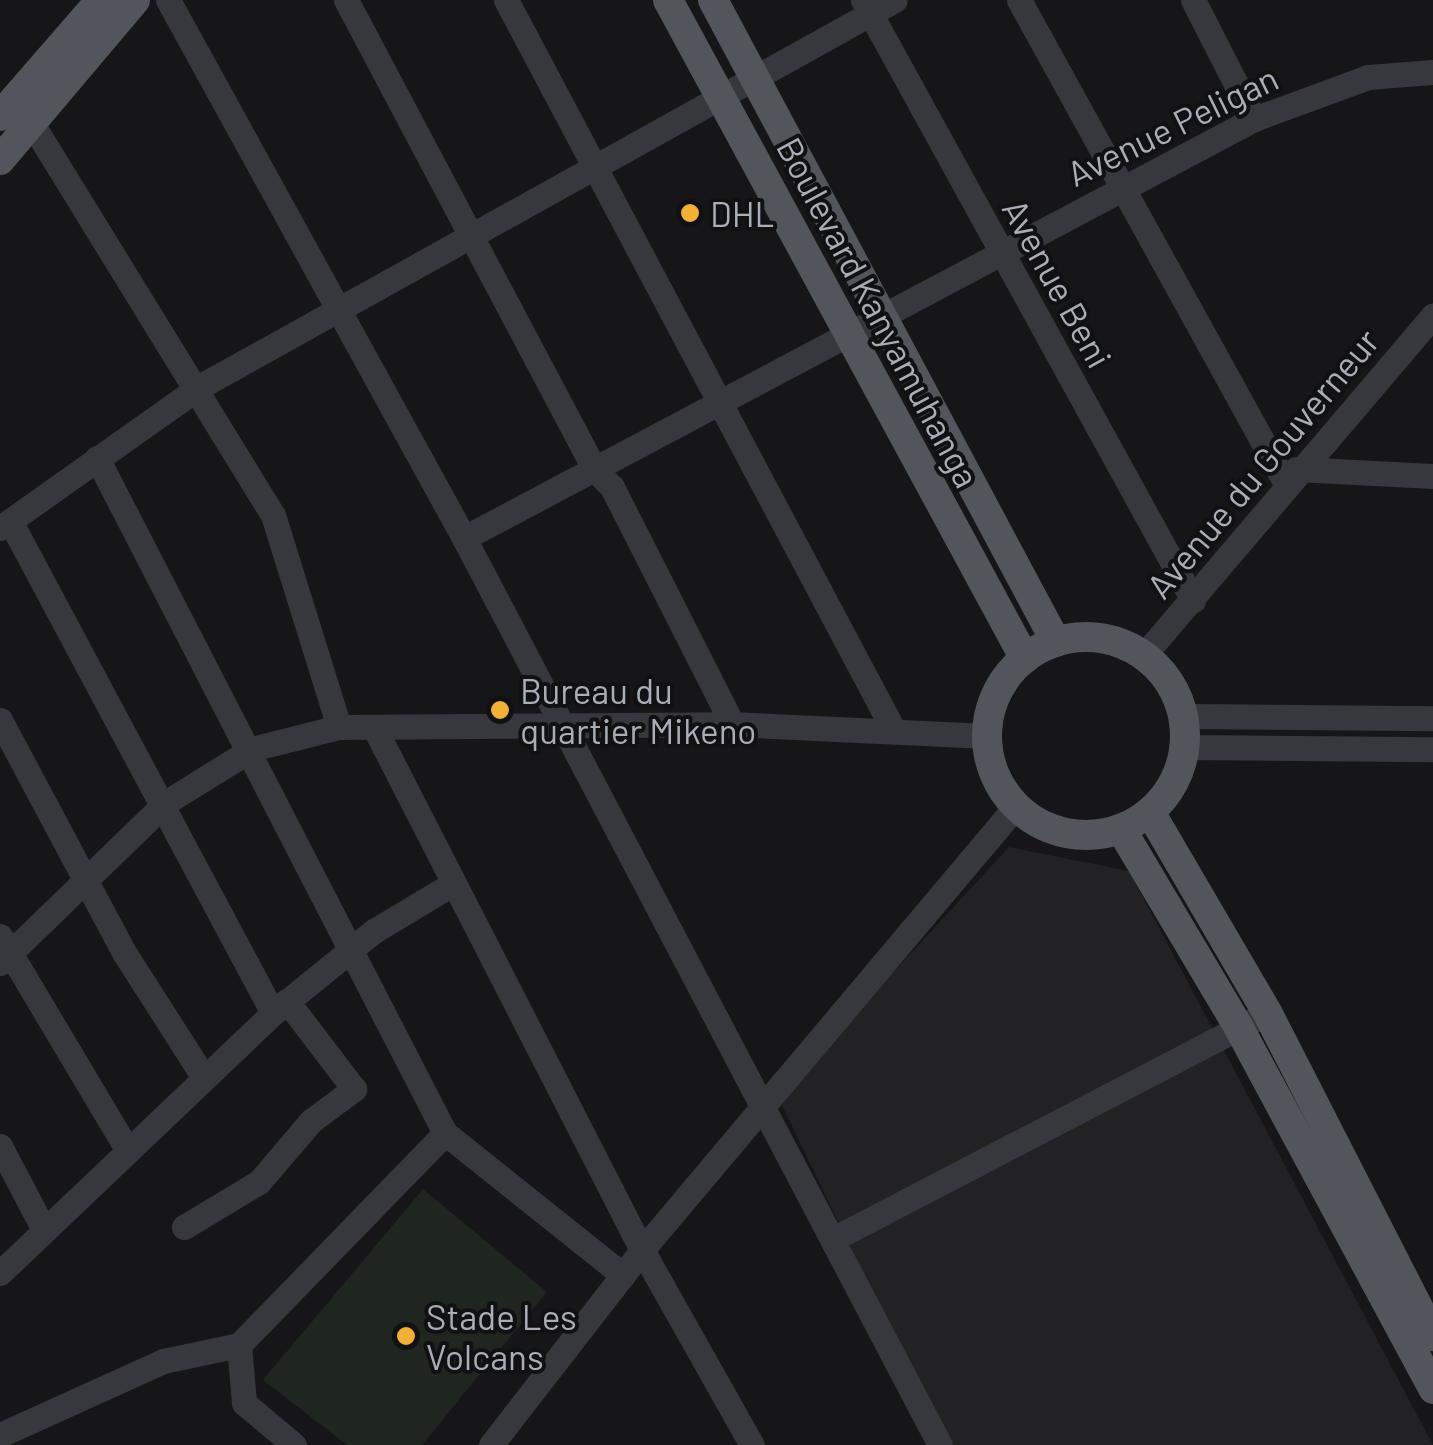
<!DOCTYPE html>
<style>
body{margin:0}
#map{position:relative;width:1433px;height:1445px;overflow:hidden;background:#161618;font-family:Barlow,sans-serif}
div>[style]{position:absolute}
.built>*{inset:0;background:#222225}
.green>*{inset:0;background:#1e261f}
.minor>*{height:25px;margin:-12.5px;padding:0 12.5px;transform-origin:12.5px;border-radius:12.5px;background:#37383d}
.major>*{height:30px;margin:-15px;padding:0 15px;transform-origin:15px;border-radius:15px;background:#53555c}
.major>.ring{margin:-15px;padding:0;box-sizing:content-box;background:none;border:30px solid #53555c;border-radius:50%}
.dots>*{width:28px;height:28px;translate:-50% -50%;box-sizing:border-box;border:5px solid #111113;border-radius:50%}
span{translate:-50% -50%;white-space:nowrap;text-align:center;line-height:1.15;-webkit-text-stroke:8px #111113;paint-order:stroke}
.street-label{font-size:35px;color:#a8adb8}
.poi-label{font-size:35px;color:#a8adb8}
.left{translate:0 -50%;text-align:left}
</style>
<div id="map">
<div class="built">
<i style="clip-path:polygon(1009px 847px,1129px 871px,1433px 1445px,946px 1445px,778px 1097px)"></i>
</div>
<div class="green">
<i style="clip-path:polygon(423px 1189px,547px 1292px,422px 1445px,347px 1445px,263px 1380px)"></i>
</div>
<div class="minor">
<i style="left:168px;top:0;width:614px;rotate:61.18deg"></i>
<i style="left:464px;top:538px;width:1024px;rotate:62.31deg"></i>
<i style="left:346px;top:0;width:532px;rotate:62.09deg"></i>
<i style="left:595px;top:470px;width:24px;rotate:45deg"></i>
<i style="left:612px;top:487px;width:266px;rotate:63.1deg"></i>
<i style="left:506px;top:0;width:828px;rotate:62.04deg"></i>
<i style="left:863px;top:0;width:685px;rotate:61.19deg"></i>
<i style="left:1019px;top:0;width:551px;rotate:61.11deg"></i>
<i style="left:1193px;top:0;width:134px;rotate:62.9deg"></i>
<i style="left:23px;top:109px;width:477px;rotate:58.4deg"></i>
<i style="left:273px;top:515px;width:222px;rotate:72.7deg"></i>
<i style="left:97px;top:458px;width:759px;rotate:62.73deg"></i>
<i style="left:445px;top:1133px;width:228px;rotate:38.6deg"></i>
<i style="left:1296px;top:469px;width:137px;rotate:2.9deg"></i>
<i style="left:10px;top:521px;width:558px;rotate:61.87deg"></i>
<i style="left:0;top:528px;width:244px;rotate:-35.3deg"></i>
<i style="left:199px;top:387px;width:796px;rotate:-29.08deg"></i>
<i style="left:464px;top:538px;width:894px;rotate:-27.94deg"></i>
<i style="left:1254px;top:119px;width:121px;rotate:-20.2deg"></i>
<i style="left:1368px;top:77px;width:65px;rotate:-4.4deg"></i>
<i style="left:1144px;top:655px;width:446px;rotate:-49.6deg"></i>
<i style="left:1184px;top:716px;width:249px;rotate:0.5deg"></i>
<i style="left:0;top:720px;width:265px;rotate:61.9deg"></i>
<i style="left:125px;top:954px;width:145px;rotate:57.4deg"></i>
<i style="left:375px;top:729px;width:585px;rotate:62.87deg"></i>
<i style="left:642px;top:1250px;width:224px;rotate:60.6deg"></i>
<i style="left:1185px;top:747px;width:248px;rotate:0.5deg"></i>
<i style="left:0;top:936px;width:246px;rotate:59.2deg"></i>
<i style="left:0;top:963px;width:230px;rotate:-44.1deg"></i>
<i style="left:165px;top:803px;width:102px;rotate:-31.8deg"></i>
<i style="left:252px;top:749px;width:90px;rotate:-14.2deg"></i>
<i style="left:339px;top:727px;width:393px;rotate:-0.4deg"></i>
<i style="left:732px;top:724px;width:255px;rotate:2.7deg"></i>
<i style="left:0;top:1146px;width:93px;rotate:62.3deg"></i>
<i style="left:184px;top:1227px;width:87px;rotate:-31deg"></i>
<i style="left:259px;top:1182px;width:80px;rotate:-49.6deg"></i>
<i style="left:311px;top:1121px;width:54px;rotate:-36.7deg"></i>
<i style="left:354px;top:1089px;width:111px;rotate:-127.3deg"></i>
<i style="left:833px;top:1239px;width:475px;rotate:-27.5deg"></i>
<i style="left:0;top:1273px;width:377px;rotate:-43.6deg"></i>
<i style="left:273px;top:1013px;width:130px;rotate:-39.1deg"></i>
<i style="left:374px;top:931px;width:93px;rotate:-31deg"></i>
<i style="left:0;top:1435px;width:179px;rotate:-24.4deg"></i>
<i style="left:163px;top:1361px;width:78px;rotate:-11.9deg"></i>
<i style="left:294px;top:1445px;width:65px;rotate:-140deg"></i>
<i style="left:244px;top:1403px;width:58px;rotate:-94.9deg"></i>
<i style="left:239px;top:1345px;width:296px;rotate:-45.8deg"></i>
<i style="left:491px;top:1445px;width:247px;rotate:-52.2deg"></i>
<i style="left:642px;top:1250px;width:581px;rotate:-49.89deg"></i>
</div>
<div class="major">
<i style="left:668px;top:0;width:749px;rotate:61.55deg"></i>
<i style="left:713px;top:0;width:728px;rotate:61.89deg"></i>
<i style="left:0;top:116px;width:154px;rotate:-49deg"></i>
<i style="left:0;top:160px;width:209px;rotate:-49.8deg"></i>
<i class="ring" style="left:987px;top:637px;width:168px;height:168px"></i>
<i style="left:1150px;top:812px;width:234px;rotate:59.7deg"></i>
<i style="left:1268px;top:1014px;width:362px;rotate:62.9deg"></i>
<i style="left:1121px;top:829px;width:231px;rotate:59.3deg"></i>
<i style="left:1239px;top:1028px;width:410px;rotate:61.7deg"></i>
</div>
<div class="dots">
<i style="left:690px;top:213px;background:#f2b134"></i>
<i style="left:500px;top:710px;background:#f2b134"></i>
<i style="left:406px;top:1336px;background:#f2b134"></i>
</div>
<div class="street-label">
<span style="left:1172px;top:125px;rotate:-26deg">Avenue Peligan</span>
<span style="left:1058px;top:283px;rotate:61deg">Avenue Beni</span>
<span style="left:879px;top:312px;rotate:62deg">Boulevard Kanyamuhanga</span>
<span style="left:1262px;top:463px;rotate:-50deg">Avenue du Gouverneur</span>
</div>
<div class="poi-label">
<span class="left" style="left:710px;top:213px">DHL</span>
<span class="left" style="left:520px;top:710px">Bureau du<br>quartier Mikeno</span>
<span class="left" style="left:426px;top:1336px">Stade Les<br>Volcans</span>
</div>
</div>
